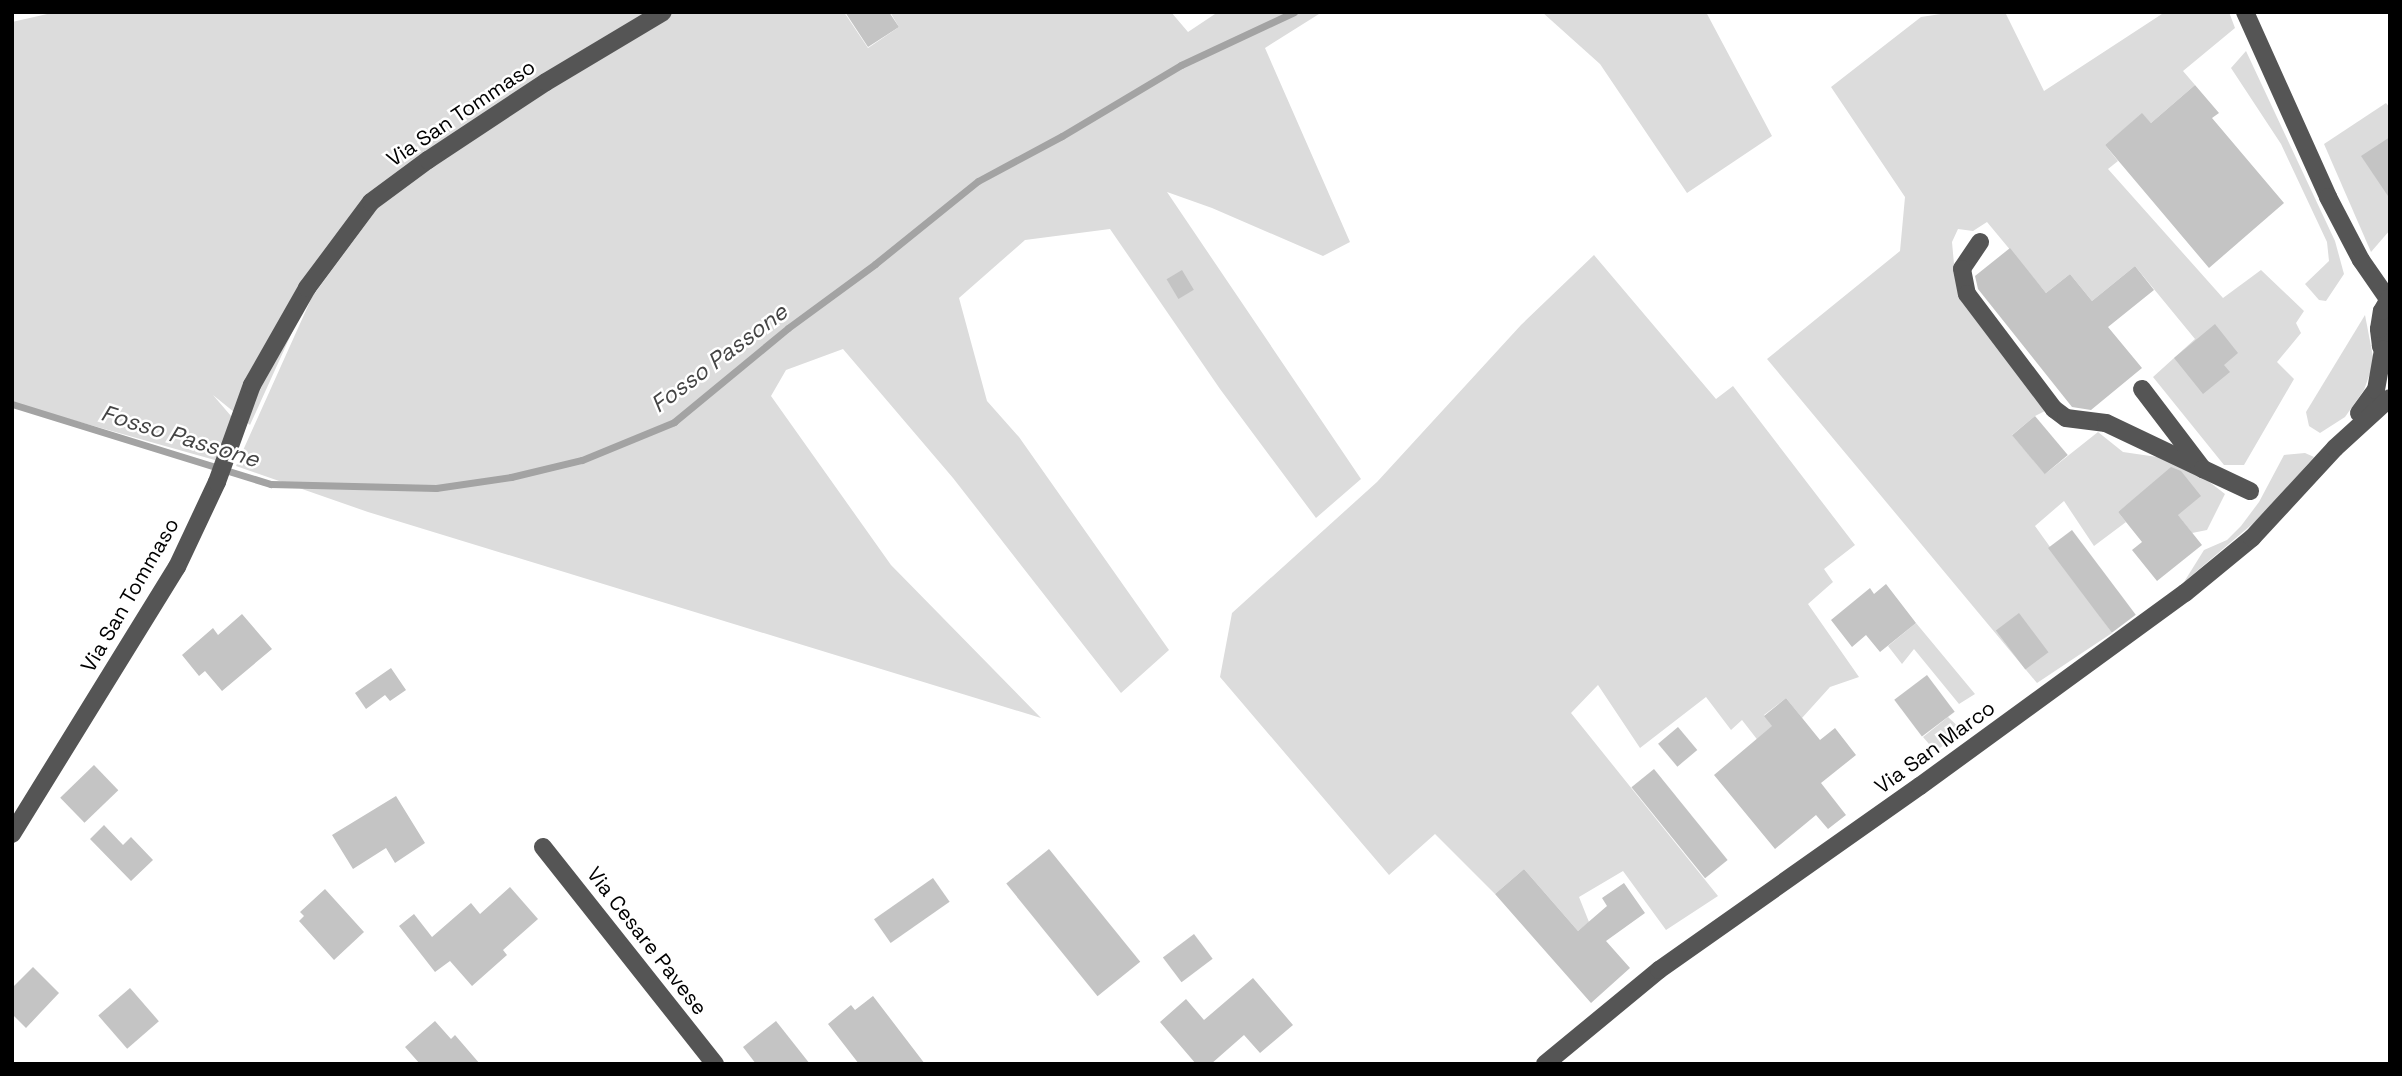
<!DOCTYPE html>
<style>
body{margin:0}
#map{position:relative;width:2402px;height:1076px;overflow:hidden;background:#fff;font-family:"Space Grotesk",sans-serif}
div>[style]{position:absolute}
.green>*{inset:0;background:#dcdcdc}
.stream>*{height:7px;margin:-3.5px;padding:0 3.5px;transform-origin:3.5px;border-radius:3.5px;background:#a3a3a3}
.building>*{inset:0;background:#c4c4c4;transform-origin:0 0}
.minor>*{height:18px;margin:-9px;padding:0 9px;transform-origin:9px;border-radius:9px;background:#555}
span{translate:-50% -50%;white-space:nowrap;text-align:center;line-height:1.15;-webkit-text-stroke:5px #fff;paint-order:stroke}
.street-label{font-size:21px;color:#000}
.water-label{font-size:23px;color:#444;font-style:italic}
.frame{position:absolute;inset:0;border:14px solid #000;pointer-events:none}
</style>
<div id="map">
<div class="green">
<i style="clip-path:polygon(56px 12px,656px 12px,375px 206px,309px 295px,250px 425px,213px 395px,243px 430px,229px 464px,12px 403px,12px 22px)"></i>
<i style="clip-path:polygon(669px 12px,844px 12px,868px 48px,899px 27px,890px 12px,1171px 12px,1188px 32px,1218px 12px,1330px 12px,1319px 14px,1265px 48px,1350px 242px,1323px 256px,1212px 208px,1167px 192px,1361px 479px,1316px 518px,1220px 389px,1110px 229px,1025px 240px,959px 298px,987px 401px,1019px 437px,1169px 650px,1121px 693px,953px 478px,843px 349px,786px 370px,771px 396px,891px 565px,1041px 718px,368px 512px,236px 466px,312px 297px,377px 209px,429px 166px)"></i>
<i style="clip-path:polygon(1542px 12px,1706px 12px,1772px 136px,1687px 193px,1600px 64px)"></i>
<i style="clip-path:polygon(1954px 12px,2005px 12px,2044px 91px,2165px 12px,2229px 12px,2235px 28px,2183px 71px,2195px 85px,2151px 123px,2142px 114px,2105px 145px,2118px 161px,2108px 169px,2223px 298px,2261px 270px,2304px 311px,2296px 323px,2301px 333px,2277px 362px,2294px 379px,2244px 465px,2224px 465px,2153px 377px,2195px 339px,2135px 266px,2092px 301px,2070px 274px,2046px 293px,1987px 222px,1973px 231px,1958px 229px,1952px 242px,1954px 264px,1963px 300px,2047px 410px,2035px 416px,2012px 435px,2045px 474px,2098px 432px,2123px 452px,2171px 459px,2195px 471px,2225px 494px,2207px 530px,2192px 533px,2153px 484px,2118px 512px,2126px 522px,2094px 546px,2064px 501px,2035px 526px,2112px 633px,2037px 683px,1767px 359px,1900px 251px,1905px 197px,1831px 87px,1921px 17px)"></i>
<i style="clip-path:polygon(2246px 51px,2335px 241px,2344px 274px,2326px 301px,2319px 300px,2305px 284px,2329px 261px,2327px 242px,2281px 144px,2231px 68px)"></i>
<i style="clip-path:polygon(2386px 103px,2390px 108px,2390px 230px,2371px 252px,2324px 144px)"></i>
<i style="clip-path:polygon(1594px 255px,1716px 399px,1733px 386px,1855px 545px,1824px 569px,1833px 582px,1808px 604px,1859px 677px,1830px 687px,1802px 718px,1786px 698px,1764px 715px,1800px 761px,1784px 774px,1742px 720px,1731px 730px,1706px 697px,1640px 748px,1598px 685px,1571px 713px,1718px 896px,1666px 930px,1623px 871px,1579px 897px,1589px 922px,1578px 931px,1524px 869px,1495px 894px,1435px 834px,1389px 875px,1220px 677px,1232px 613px,1377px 482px,1521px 325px)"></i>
<i style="clip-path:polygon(2365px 315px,2374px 362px,2364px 390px,2345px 417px,2320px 433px,2309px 426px,2306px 412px)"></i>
<i style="clip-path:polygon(2305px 453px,2314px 457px,2263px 515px,2184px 582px,2204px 550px,2227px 540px,2241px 526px,2259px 502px,2284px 455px)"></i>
<i style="clip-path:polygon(1916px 623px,1975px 694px,1959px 704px,1914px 649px,1902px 664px,1888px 646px)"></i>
<i style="clip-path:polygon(1948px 717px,1964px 732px,1935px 751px,1923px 737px)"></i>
</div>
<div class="stream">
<i style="left:12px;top:404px;width:271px;rotate:17.2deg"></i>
<i style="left:271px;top:484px;width:165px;rotate:1.4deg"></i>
<i style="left:436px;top:488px;width:76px;rotate:-8.3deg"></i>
<i style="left:511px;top:477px;width:73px;rotate:-13.5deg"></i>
<i style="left:582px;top:460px;width:100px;rotate:-22.4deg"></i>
<i style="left:674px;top:422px;width:148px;rotate:-39.5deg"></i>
<i style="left:788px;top:328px;width:108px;rotate:-36.3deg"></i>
<i style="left:875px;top:264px;width:132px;rotate:-38.9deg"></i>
<i style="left:978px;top:181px;width:95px;rotate:-28.2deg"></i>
<i style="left:1062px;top:136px;width:139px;rotate:-30.8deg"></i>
<i style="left:1181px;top:65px;width:125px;rotate:-25.1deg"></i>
</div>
<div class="building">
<i style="clip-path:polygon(845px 12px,889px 12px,899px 27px,868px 47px)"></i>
<i style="clip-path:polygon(2195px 85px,2219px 113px,2212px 118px,2284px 203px,2209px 268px,2105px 145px,2142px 113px,2151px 123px)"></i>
<i style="clip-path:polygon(2390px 137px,2390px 199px,2361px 156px)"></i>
<i style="clip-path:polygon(2010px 248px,2046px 293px,2070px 274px,2092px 301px,2135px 266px,2154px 290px,2108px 327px,2142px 368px,2091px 410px,2072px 407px,1978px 289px,1975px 276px)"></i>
<i style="left:1182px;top:270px;width:23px;height:18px;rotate:59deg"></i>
<i style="clip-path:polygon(2215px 324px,2238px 353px,2224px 365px,2230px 372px,2203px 394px,2174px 358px)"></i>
<i style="left:2035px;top:416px;width:51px;height:30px;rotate:50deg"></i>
<i style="clip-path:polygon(2171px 467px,2181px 471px,2201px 496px,2178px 515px,2202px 545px,2157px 581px,2132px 550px,2142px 542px,2118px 512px)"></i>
<i style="left:2072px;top:530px;width:106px;height:30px;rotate:53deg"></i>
<i style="clip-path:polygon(1886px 584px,1916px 623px,1880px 652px,1866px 635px,1852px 647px,1831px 620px,1870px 588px,1874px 594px)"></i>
<i style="left:2019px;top:613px;width:49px;height:29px;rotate:53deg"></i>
<i style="clip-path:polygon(242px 614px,272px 649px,222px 691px,205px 671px,199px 676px,182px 655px,213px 628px,218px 635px)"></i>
<i style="clip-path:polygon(391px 668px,406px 690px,390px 701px,385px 695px,366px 709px,355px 693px)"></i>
<i style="left:1927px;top:675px;width:46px;height:41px;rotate:53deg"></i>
<i style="clip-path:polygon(1786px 698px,1820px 740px,1835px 728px,1856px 755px,1821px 783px,1846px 815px,1828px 829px,1816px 815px,1775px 849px,1714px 775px,1772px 726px,1764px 716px)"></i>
<i style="left:1678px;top:727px;width:30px;height:26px;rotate:50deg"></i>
<i style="left:94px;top:765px;width:35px;height:47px;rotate:46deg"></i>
<i style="left:1654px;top:769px;width:117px;height:29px;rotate:51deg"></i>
<i style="clip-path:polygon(396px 796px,425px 843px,395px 863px,386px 848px,353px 869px,332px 835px)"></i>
<i style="clip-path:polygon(104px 825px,123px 845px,131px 837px,153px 860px,131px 881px,90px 839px)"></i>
<i style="left:1049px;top:849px;width:145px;height:55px;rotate:51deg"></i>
<i style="clip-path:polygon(1524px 869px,1578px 931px,1607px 906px,1602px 898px,1624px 883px,1645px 913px,1606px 941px,1630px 968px,1591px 1003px,1495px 894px)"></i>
<i style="left:933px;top:878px;width:29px;height:72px;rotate:55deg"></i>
<i style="clip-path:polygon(510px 887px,538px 919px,503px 950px,507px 955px,472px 986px,450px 961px,435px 972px,399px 926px,414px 914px,432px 937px,471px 903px,480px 914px)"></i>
<i style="clip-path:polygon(325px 889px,364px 932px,334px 960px,299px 921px,304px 916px,300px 912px)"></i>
<i style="left:1194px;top:934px;width:31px;height:39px;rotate:53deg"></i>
<i style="clip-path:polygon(33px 967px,59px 993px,26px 1028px,12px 1014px,12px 988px)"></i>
<i style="clip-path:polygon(1253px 978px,1293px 1025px,1260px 1053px,1244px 1035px,1211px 1064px,1196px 1064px,1160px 1022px,1186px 999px,1204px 1020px)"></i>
<i style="left:130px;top:988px;width:44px;height:42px;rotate:49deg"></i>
<i style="clip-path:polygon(873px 996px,925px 1064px,859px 1064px,828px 1024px,851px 1005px,855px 1010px)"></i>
<i style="clip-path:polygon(435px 1021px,451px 1039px,455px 1035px,480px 1064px,420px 1064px,405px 1047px)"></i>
<i style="clip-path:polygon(776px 1021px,810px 1064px,756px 1064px,743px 1047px)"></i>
</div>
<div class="minor">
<i style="left:2245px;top:12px;width:203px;rotate:65.8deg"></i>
<i style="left:2328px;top:197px;width:71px;rotate:62.4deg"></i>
<i style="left:2361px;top:260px;width:47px;rotate:55.3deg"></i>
<i style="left:1980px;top:242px;width:32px;rotate:124deg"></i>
<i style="left:1962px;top:269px;width:25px;rotate:79deg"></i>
<i style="left:1967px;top:294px;width:144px;rotate:52.9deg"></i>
<i style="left:2054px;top:409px;width:15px;rotate:37deg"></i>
<i style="left:2066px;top:418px;width:40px;rotate:7.1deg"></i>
<i style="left:2106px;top:423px;width:107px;rotate:25.4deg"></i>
<i style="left:2388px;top:360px;width:16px;rotate:-117deg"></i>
<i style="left:2381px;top:346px;width:17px;rotate:-97deg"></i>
<i style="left:2379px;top:329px;width:18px;rotate:-81deg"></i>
<i style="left:2382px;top:311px;width:16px;rotate:-60deg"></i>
<i style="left:2142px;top:389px;width:101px;rotate:52.7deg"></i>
<i style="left:2203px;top:469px;width:52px;rotate:25.1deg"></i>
<i style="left:2359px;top:413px;width:29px;rotate:-54deg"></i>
<i style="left:2376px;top:390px;width:41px;rotate:-80.1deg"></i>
<i style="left:12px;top:834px;width:314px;rotate:-58.3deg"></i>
<i style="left:177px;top:567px;width:94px;rotate:-64.8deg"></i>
<i style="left:217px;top:482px;width:103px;rotate:-70.2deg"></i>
<i style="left:252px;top:385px;width:112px;rotate:-60.4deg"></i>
<i style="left:307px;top:288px;width:107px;rotate:-53.3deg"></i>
<i style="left:371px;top:202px;width:71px;rotate:-36.4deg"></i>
<i style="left:428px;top:160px;width:141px;rotate:-33.5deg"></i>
<i style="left:546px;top:82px;width:136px;rotate:-30.9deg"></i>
<i style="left:543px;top:847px;width:277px;rotate:51.6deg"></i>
<i style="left:1545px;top:1064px;width:148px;rotate:-39.5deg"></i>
<i style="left:1659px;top:970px;width:319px;rotate:-35.2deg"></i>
<i style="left:1920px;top:786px;width:328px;rotate:-36.1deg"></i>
<i style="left:2185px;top:593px;width:87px;rotate:-39.4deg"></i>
<i style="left:2252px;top:538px;width:122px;rotate:-47.3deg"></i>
<i style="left:2335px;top:448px;width:74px;rotate:-42.3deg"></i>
</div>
<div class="street-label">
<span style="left:461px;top:113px;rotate:-34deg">Via San Tommaso</span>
<span style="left:130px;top:595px;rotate:-60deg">Via San Tommaso</span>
<span style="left:1935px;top:747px;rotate:-36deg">Via San Marco</span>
<span style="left:647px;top:941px;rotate:52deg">Via Cesare Pavese</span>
</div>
<div class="water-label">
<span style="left:719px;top:358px;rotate:-37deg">Fosso Passone</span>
<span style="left:180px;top:436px;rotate:17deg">Fosso Passone</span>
</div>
<div class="frame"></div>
</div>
